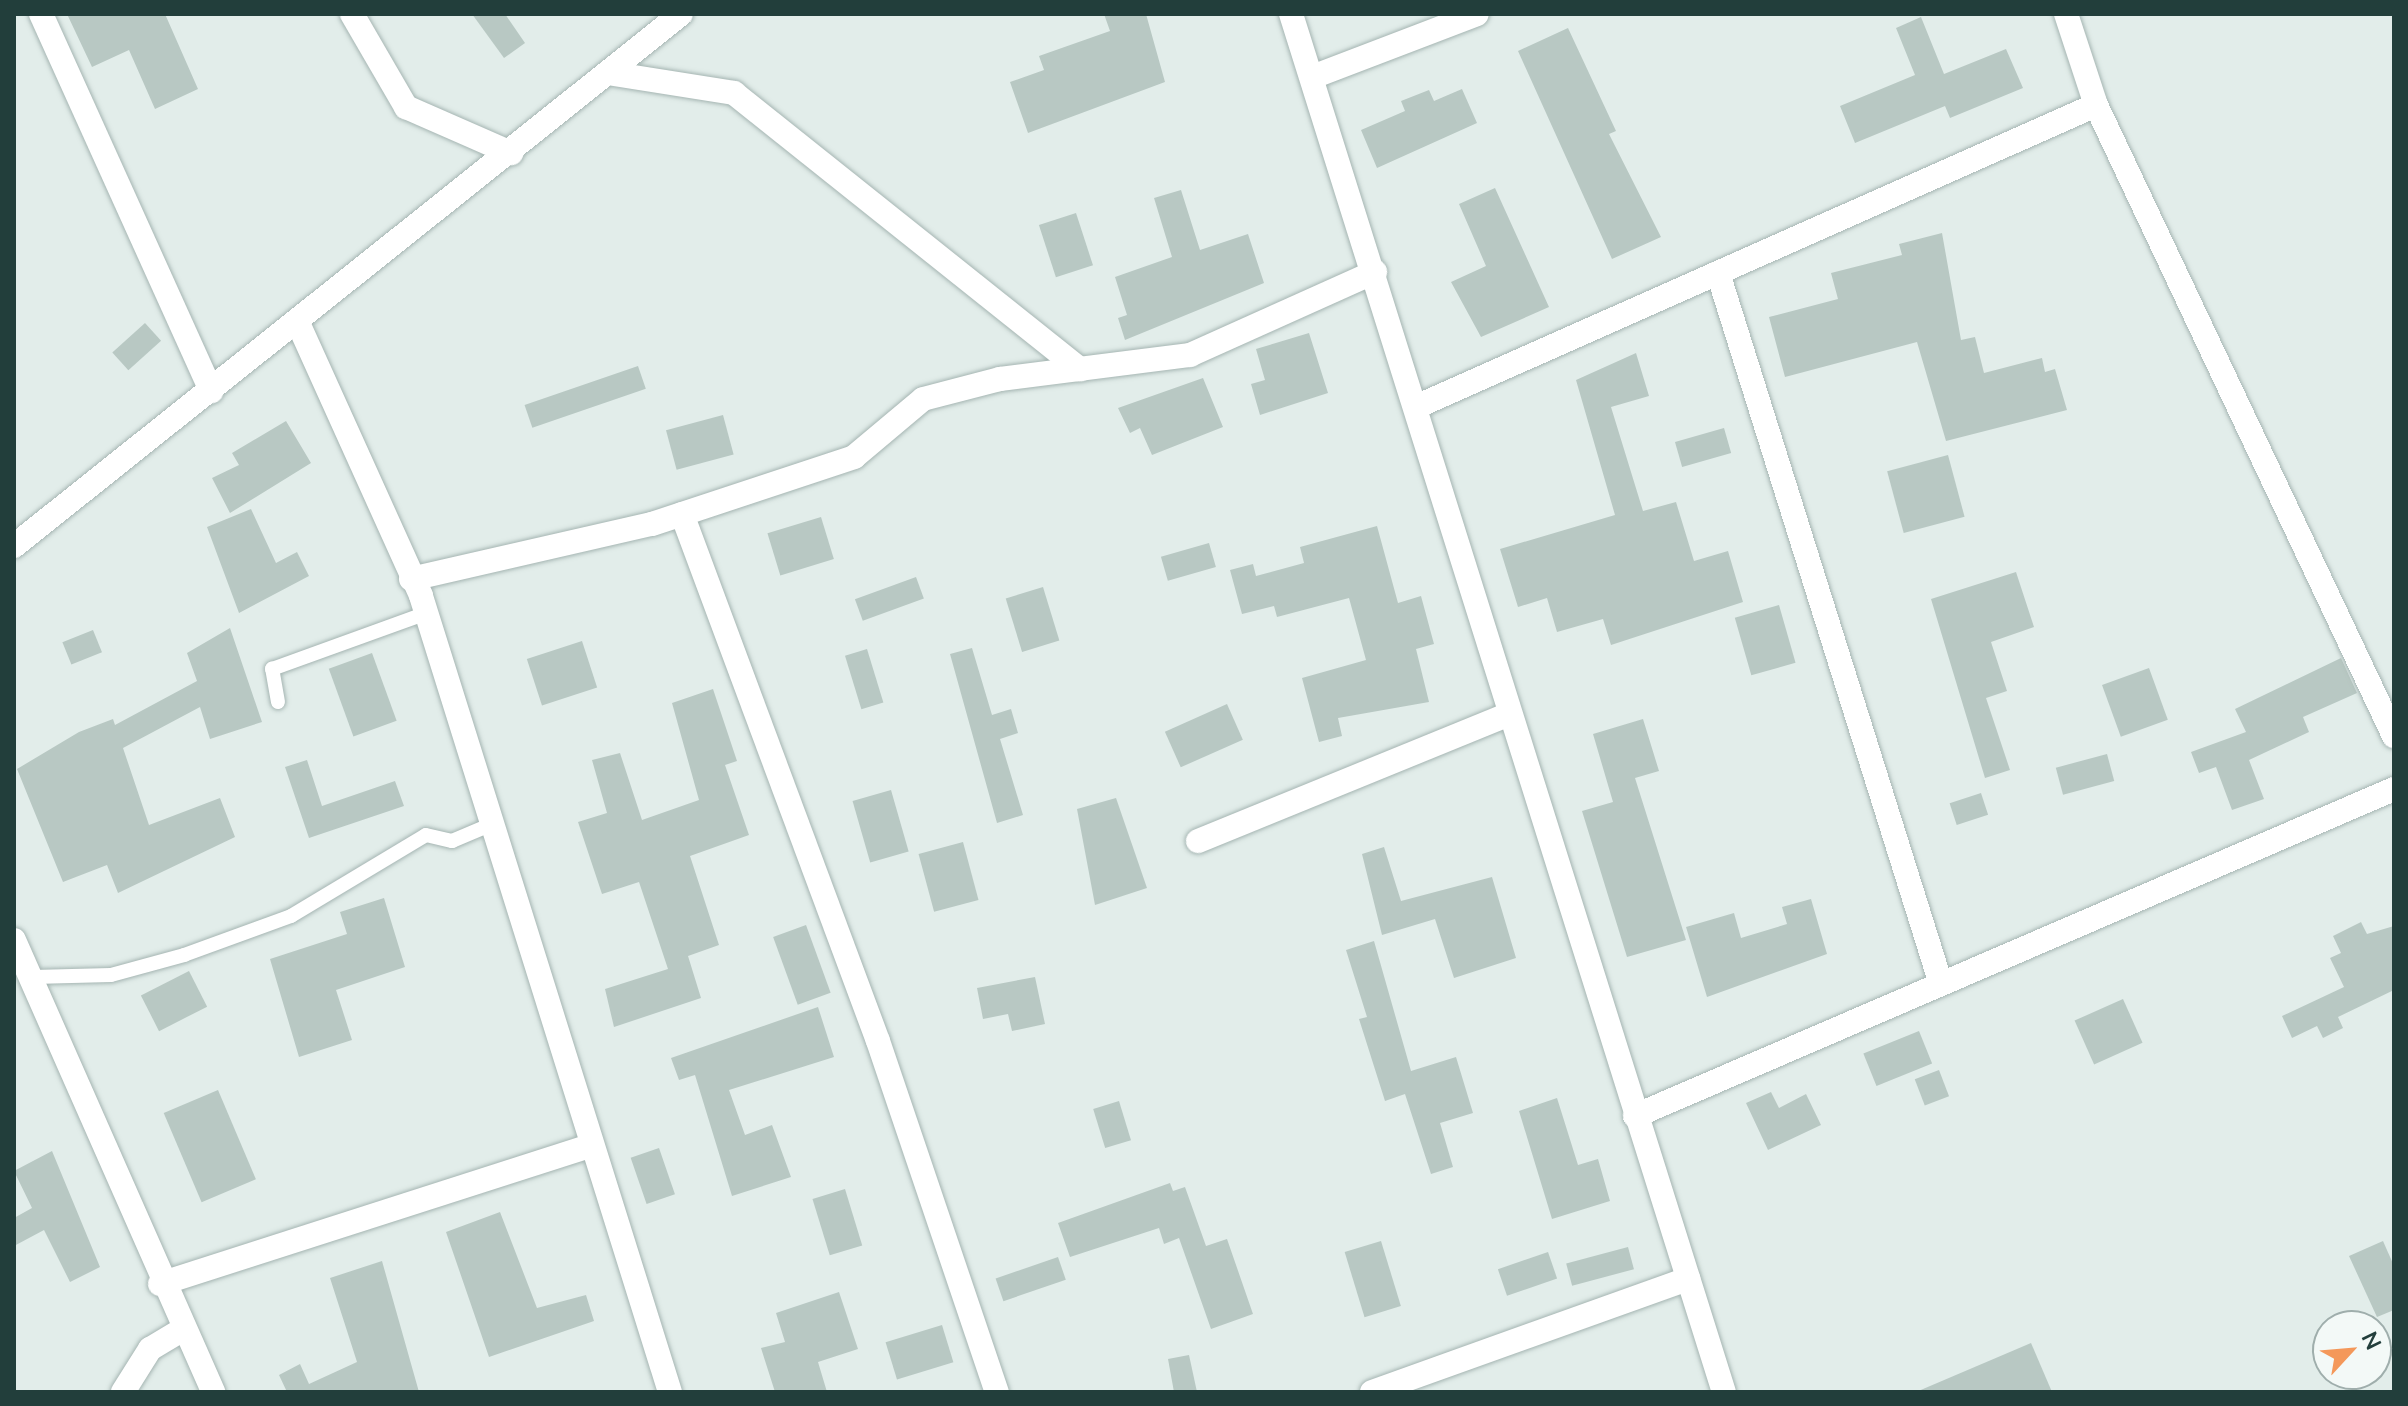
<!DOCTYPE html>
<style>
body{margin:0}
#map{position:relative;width:2408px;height:1406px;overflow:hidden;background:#e2edea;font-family:Mulish,sans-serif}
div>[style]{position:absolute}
.building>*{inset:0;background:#b8c8c3;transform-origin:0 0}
.roads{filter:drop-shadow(0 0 2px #a5b5b2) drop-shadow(0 0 2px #a5b5b2)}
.lane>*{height:14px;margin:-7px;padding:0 7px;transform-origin:7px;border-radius:7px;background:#fff}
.street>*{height:24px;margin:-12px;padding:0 12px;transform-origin:12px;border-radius:12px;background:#fff}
.secondary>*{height:24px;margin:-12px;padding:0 12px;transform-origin:12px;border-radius:12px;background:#fff}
span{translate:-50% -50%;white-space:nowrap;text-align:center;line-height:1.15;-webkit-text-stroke:6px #f3f9f7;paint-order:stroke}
.frame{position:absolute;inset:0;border:16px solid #223e3b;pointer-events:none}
.north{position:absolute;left:2312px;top:1310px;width:80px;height:80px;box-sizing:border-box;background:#f3f9f7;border:2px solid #9faeac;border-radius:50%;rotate:64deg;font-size:22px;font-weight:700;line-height:32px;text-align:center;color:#223e3b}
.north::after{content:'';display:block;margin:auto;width:28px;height:36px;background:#f4985a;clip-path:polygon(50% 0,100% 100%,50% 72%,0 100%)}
</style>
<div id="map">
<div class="building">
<i style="clip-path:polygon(67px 14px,165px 14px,198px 89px,155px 109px,129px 50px,92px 67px)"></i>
<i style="clip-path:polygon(472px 14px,505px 14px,525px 43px,504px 58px)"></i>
<i style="clip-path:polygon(1104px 14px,1146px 14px,1165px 82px,1028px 133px,1010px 82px,1044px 70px,1039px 56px,1110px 31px)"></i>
<i style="clip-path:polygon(1921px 17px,1944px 74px,2006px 49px,2023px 88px,1950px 118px,1945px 106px,1855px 143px,1840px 106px,1915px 75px,1896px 28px)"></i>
<i style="clip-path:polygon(1568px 28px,1616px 131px,1609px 134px,1661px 237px,1612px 259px,1518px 51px)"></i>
<i style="clip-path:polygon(1462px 89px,1477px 123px,1377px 168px,1361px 130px,1405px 111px,1401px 101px,1429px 90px,1434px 101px)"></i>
<i style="clip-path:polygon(1495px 188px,1549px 307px,1481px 337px,1451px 282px,1486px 266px,1459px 204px)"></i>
<i style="clip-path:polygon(1181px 190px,1200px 250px,1248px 234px,1264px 283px,1125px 340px,1118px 318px,1127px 315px,1115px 277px,1172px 257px,1154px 198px)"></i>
<i style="left:1076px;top:213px;width:55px;height:39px;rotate:72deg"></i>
<i style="clip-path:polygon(1942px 233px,1961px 340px,1975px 337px,1984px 373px,2042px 358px,2045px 372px,2055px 369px,2067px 410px,1946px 441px,1917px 342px,1785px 377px,1769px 317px,1838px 299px,1831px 273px,1902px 255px,1899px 244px)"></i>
<i style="left:145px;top:323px;width:24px;height:44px;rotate:48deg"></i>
<i style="clip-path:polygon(1309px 333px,1328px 393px,1260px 415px,1251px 384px,1265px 380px,1256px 349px)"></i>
<i style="clip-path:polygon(1636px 353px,1649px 396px,1611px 407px,1643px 511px,1676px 502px,1694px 561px,1728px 551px,1743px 602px,1611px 645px,1603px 619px,1557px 632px,1547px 598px,1518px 607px,1500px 549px,1615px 515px,1576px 380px)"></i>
<i style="left:638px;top:366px;width:24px;height:120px;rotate:71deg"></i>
<i style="clip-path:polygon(1203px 378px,1223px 427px,1152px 455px,1140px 428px,1130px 433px,1118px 408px)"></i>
<i style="left:723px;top:415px;width:41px;height:59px;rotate:75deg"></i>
<i style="clip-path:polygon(286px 421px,311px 463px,230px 513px,212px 478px,239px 465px,232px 453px)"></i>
<i style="left:1724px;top:428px;width:26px;height:51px;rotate:74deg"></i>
<i style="left:1948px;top:455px;width:64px;height:63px;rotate:75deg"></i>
<i style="clip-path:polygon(251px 509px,276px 563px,297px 552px,309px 576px,239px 613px,207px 527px)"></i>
<i style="left:821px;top:517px;width:44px;height:56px;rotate:73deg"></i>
<i style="clip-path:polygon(1377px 526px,1398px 603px,1421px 596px,1434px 644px,1416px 649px,1429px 702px,1338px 718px,1342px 736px,1319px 742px,1302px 678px,1366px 660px,1349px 598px,1277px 617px,1274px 606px,1242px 614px,1230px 570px,1253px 564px,1256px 576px,1304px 563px,1300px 547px)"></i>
<i style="left:1209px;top:543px;width:25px;height:50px;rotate:74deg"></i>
<i style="clip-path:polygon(2016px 572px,2034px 627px,1991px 642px,2007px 691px,1986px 698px,2010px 770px,1985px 778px,1931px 599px)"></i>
<i style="left:916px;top:577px;width:23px;height:65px;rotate:70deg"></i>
<i style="left:1043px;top:587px;width:56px;height:39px;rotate:73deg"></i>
<i style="left:1779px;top:605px;width:60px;height:46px;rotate:74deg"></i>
<i style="clip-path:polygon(230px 628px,262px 722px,210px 739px,200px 707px,123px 748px,149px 825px,220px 798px,235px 837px,118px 893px,107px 865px,63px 882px,17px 769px,79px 732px,113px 719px,115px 725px,197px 681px,187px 653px)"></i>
<i style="left:93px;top:630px;width:24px;height:33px;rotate:68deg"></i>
<i style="left:582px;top:641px;width:49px;height:58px;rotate:72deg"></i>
<i style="clip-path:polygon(972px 648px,992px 715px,1011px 709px,1018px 733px,1000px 739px,1023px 815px,997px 823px,950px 654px)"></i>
<i style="left:867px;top:649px;width:56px;height:23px;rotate:73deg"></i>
<i style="left:372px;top:653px;width:72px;height:46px;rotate:70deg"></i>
<i style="clip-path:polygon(2341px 658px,2357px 693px,2303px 717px,2309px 732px,2249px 760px,2264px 799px,2232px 810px,2216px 767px,2199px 773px,2191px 752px,2246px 732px,2235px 709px)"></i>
<i style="left:2149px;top:668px;width:55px;height:50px;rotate:70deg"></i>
<i style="clip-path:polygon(713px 689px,737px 761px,725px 765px,749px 835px,690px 856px,719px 945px,688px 956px,701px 998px,614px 1027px,605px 989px,668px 969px,639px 882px,602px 894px,578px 822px,607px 813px,592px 760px,620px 753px,642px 820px,699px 800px,672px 703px)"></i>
<i style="left:1227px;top:704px;width:39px;height:68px;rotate:66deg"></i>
<i style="clip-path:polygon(1643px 719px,1659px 771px,1635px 778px,1686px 940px,1627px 957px,1582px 811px,1613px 802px,1593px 734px)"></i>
<i style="left:2107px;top:754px;width:28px;height:53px;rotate:75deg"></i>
<i style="clip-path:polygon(307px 760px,322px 806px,395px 781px,404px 806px,309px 838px,285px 767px)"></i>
<i style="left:891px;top:790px;width:64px;height:40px;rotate:74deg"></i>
<i style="left:1981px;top:793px;width:23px;height:33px;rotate:72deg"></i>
<i style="clip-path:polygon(1116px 798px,1147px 888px,1095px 905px,1077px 809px)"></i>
<i style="left:963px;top:842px;width:60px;height:46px;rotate:75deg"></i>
<i style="clip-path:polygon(1384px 847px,1401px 901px,1492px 877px,1516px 958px,1454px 978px,1435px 919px,1382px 935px,1362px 854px)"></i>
<i style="clip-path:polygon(384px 898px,405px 967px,336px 990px,352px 1040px,299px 1057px,270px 959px,347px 934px,340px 912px)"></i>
<i style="clip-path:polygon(1811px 899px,1827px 954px,1707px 997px,1686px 927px,1734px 913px,1741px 938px,1787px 924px,1782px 907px)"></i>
<i style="clip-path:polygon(2361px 922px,2367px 934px,2394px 926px,2394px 990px,2338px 1017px,2343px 1028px,2323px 1038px,2317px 1026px,2292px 1038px,2282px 1016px,2344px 987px,2330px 958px,2341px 953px,2333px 936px)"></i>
<i style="left:806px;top:925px;width:72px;height:35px;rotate:70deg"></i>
<i style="clip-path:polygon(1374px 941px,1411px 1071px,1456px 1057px,1473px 1113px,1440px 1123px,1453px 1167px,1431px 1174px,1405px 1094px,1385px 1101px,1359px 1019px,1367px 1017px,1346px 950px)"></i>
<i style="left:189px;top:971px;width:40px;height:54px;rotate:63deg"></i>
<i style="clip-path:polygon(1035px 977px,1045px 1024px,1012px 1031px,1008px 1014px,983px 1019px,977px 988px)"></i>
<i style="left:2123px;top:999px;width:48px;height:53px;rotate:66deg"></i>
<i style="clip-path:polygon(818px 1007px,834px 1057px,729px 1090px,745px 1135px,772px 1125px,791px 1177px,732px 1196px,695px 1075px,679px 1080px,671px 1058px)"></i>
<i style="left:1919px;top:1031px;width:35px;height:60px;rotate:68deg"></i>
<i style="left:1939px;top:1070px;width:28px;height:26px;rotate:69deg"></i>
<i style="left:218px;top:1090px;width:97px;height:59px;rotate:67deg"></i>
<i style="clip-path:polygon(1771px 1092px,1779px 1108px,1806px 1094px,1821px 1125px,1768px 1150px,1746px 1103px)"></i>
<i style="clip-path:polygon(1557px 1098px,1578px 1165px,1598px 1159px,1610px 1201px,1552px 1219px,1519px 1111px)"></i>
<i style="left:1119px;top:1101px;width:41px;height:27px;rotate:73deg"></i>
<i style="left:659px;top:1148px;width:49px;height:30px;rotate:71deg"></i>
<i style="clip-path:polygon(52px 1151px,100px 1267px,70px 1282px,44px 1230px,14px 1246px,14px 1218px,32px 1208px,14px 1171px)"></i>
<i style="clip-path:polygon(1170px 1183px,1173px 1191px,1185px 1187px,1206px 1246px,1227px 1239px,1253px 1314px,1211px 1329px,1179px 1238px,1164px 1244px,1159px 1228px,1070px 1257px,1058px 1223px)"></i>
<i style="left:845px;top:1189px;width:59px;height:34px;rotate:73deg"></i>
<i style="clip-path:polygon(500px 1212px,537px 1308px,586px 1295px,594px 1321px,489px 1357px,446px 1232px)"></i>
<i style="left:1381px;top:1241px;width:68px;height:38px;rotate:73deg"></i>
<i style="clip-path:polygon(2383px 1241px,2394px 1266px,2394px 1310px,2377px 1317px,2349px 1256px)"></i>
<i style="left:1628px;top:1247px;width:23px;height:64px;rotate:75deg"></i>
<i style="left:1548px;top:1252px;width:28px;height:53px;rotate:71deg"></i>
<i style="left:1058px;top:1257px;width:24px;height:66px;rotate:71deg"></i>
<i style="clip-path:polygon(382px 1261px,419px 1392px,287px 1392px,279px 1375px,300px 1364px,309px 1384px,357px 1362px,330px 1278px)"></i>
<i style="clip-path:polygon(839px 1292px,858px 1349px,818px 1362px,827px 1392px,775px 1392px,761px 1348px,785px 1342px,776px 1313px)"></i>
<i style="left:942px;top:1325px;width:39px;height:59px;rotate:73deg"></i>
<i style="clip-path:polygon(2031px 1343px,2052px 1392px,1916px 1392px)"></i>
<i style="clip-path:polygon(1189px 1355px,1197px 1392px,1174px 1392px,1168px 1359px)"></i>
</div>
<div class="roads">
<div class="lane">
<i style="left:278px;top:702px;width:34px;rotate:-100deg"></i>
<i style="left:272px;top:669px;width:165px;rotate:-19.9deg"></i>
<i style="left:33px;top:977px;width:78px;rotate:-1.5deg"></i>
<i style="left:111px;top:975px;width:76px;rotate:-15.3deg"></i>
<i style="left:184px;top:955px;width:114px;rotate:-20deg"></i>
<i style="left:291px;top:916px;width:157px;rotate:-31deg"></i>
<i style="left:426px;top:835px;width:27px;rotate:13deg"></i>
<i style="left:452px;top:841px;width:43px;rotate:-23deg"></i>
</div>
<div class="street">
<i style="left:41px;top:14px;width:414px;rotate:65.7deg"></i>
<i style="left:352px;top:14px;width:108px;rotate:59.9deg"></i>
<i style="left:406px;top:107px;width:115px;rotate:23.7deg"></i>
<i style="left:1291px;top:14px;width:1444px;rotate:72.56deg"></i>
<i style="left:2066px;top:14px;width:96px;rotate:71.8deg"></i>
<i style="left:2096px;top:105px;width:698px;rotate:64.72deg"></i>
<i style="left:608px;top:73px;width:128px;rotate:9deg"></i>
<i style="left:734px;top:93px;width:443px;rotate:38.6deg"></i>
<i style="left:1315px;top:76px;width:173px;rotate:-20.9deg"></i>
<i style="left:1718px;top:273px;width:745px;rotate:72.59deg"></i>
<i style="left:298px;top:323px;width:299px;rotate:65.7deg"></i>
<i style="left:421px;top:596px;width:834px;rotate:72.63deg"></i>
<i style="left:1418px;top:406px;width:742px;rotate:-23.94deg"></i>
<i style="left:682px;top:514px;width:562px;rotate:69.6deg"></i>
<i style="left:878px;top:1041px;width:371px;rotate:71.3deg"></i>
<i style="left:411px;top:579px;width:247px;rotate:-12.9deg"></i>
<i style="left:652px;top:524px;width:213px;rotate:-18.3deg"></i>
<i style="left:854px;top:457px;width:90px;rotate:-40deg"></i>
<i style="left:923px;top:399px;width:80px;rotate:-14.6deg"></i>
<i style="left:1000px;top:379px;width:192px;rotate:-7.2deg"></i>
<i style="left:1190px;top:355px;width:203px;rotate:-24.2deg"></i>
<i style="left:1198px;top:841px;width:334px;rotate:-22.2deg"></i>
<i style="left:14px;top:940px;width:494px;rotate:66.2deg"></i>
<i style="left:1635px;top:1116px;width:826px;rotate:-23.31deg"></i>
<i style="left:160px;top:1284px;width:452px;rotate:-17.8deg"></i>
<i style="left:123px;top:1392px;width:51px;rotate:-57.9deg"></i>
<i style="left:150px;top:1349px;width:37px;rotate:-31deg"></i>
<i style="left:1372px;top:1392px;width:336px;rotate:-19.7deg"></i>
</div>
<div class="secondary">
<i style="left:14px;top:546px;width:853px;rotate:-38.58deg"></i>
</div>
</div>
<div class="frame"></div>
<div class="north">N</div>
</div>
